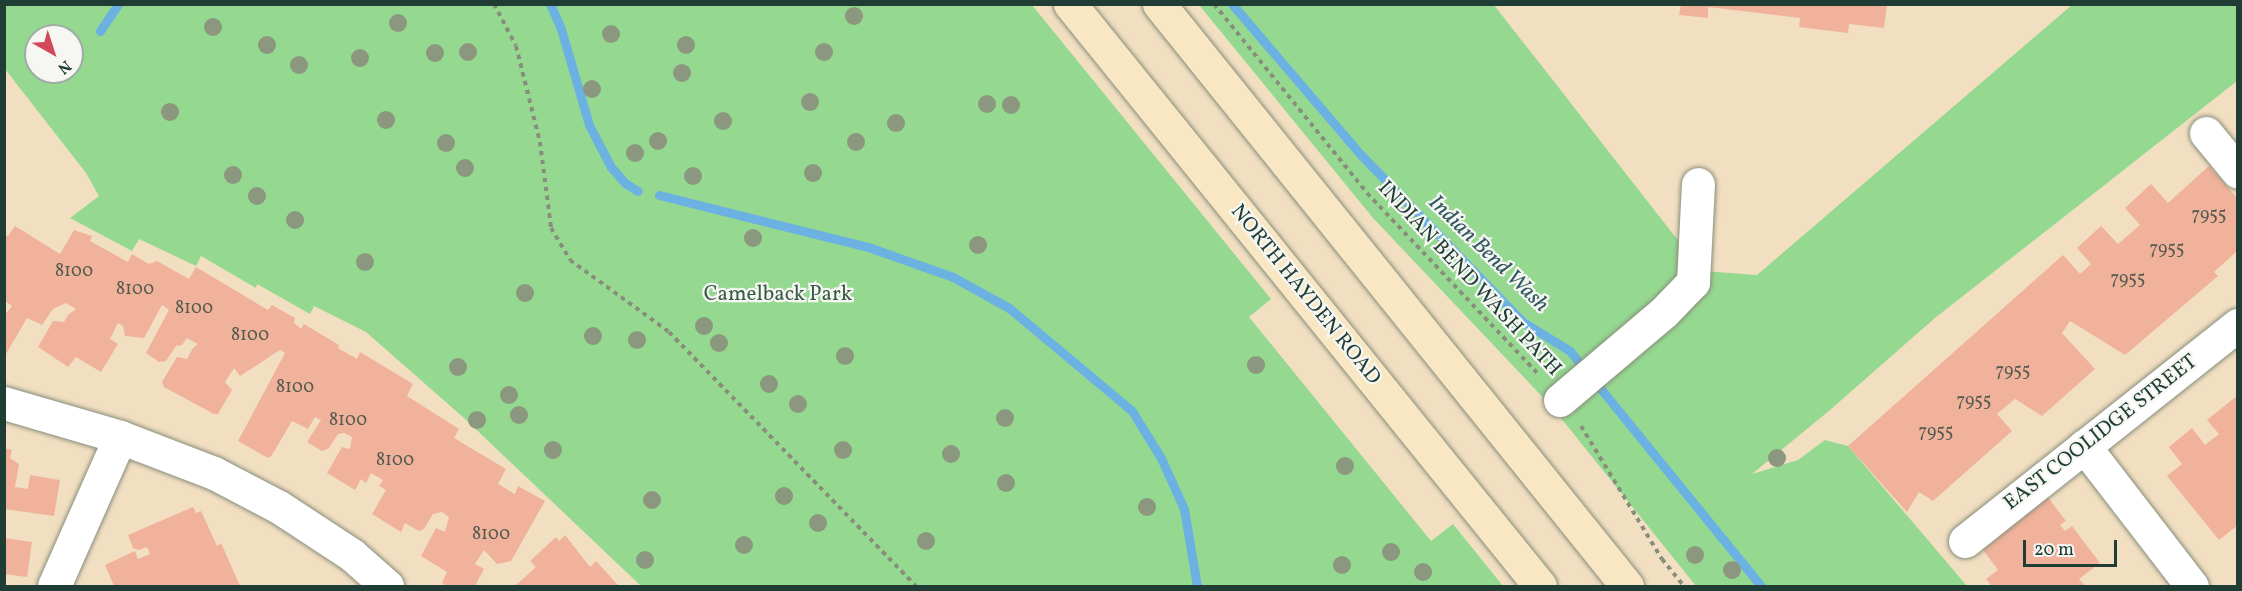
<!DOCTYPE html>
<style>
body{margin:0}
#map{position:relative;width:2242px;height:591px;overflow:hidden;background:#f2dfc2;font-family:Vollkorn,serif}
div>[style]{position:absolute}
.green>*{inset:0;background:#95d991}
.stream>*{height:9px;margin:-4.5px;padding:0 4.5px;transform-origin:4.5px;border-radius:4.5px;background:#6bb1e2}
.building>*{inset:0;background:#f0b29b}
.path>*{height:4px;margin-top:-2px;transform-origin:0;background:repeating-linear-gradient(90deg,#888e7b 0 4.5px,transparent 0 9px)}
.roads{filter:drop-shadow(0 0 2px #888e7b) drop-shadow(0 0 2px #888e7b)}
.minor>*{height:33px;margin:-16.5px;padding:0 16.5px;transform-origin:16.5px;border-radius:16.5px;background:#fff}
.secondary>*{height:33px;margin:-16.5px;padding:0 16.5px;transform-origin:16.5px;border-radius:16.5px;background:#f9e7c3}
.trees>*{width:18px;height:18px;margin:-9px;border-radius:50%;background:#8b977e}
span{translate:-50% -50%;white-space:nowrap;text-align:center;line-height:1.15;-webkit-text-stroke:4.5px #f6f6f2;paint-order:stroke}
.number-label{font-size:18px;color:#535a4e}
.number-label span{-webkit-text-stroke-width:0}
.street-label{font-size:21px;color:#1f3d34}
.park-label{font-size:21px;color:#375c47}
.water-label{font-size:22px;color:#325a60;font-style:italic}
.frame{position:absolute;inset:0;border:6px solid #1f3d34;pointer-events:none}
.north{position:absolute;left:24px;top:24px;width:60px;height:60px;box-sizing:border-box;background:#f6f6f2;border:2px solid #a0aca6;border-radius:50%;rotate:141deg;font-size:16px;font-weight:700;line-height:24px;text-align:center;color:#1f3d34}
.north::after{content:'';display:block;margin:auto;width:21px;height:27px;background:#d1495b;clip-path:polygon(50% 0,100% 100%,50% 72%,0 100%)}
.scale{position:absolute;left:2023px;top:540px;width:94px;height:27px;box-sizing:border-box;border:3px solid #1f3d34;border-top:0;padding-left:8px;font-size:18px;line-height:21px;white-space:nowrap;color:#1f3d34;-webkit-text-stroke:4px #f6f6f2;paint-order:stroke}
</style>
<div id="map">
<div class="green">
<i style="clip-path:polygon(evenodd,5px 4px,1032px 5px,1271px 299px,1249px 317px,1431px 541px,1453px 524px,1503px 586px,641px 586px,464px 418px,366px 332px,314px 306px,310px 314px,257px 284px,256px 288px,201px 256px,196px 266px,139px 239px,132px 251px,70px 218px,99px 196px,86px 173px,5px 69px,5px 4px,36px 36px,72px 36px,72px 72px,36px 72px,36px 36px)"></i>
<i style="clip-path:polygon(1199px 5px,1494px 5px,1702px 271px,1757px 275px,2072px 5px,2237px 5px,2237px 81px,1935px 318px,1830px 410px,1752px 474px,1798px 460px,1825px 440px,1848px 446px,1967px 586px,1696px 586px,1552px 407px,1373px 218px)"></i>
</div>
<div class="stream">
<i style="left:550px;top:4px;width:27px;rotate:66deg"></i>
<i style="left:561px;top:29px;width:100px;rotate:73.7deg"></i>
<i style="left:589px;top:125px;width:47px;rotate:62.4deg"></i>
<i style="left:611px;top:167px;width:21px;rotate:49deg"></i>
<i style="left:625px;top:183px;width:15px;rotate:32deg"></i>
<i style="left:1232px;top:4px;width:200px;rotate:49.5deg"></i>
<i style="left:1362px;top:156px;width:231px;rotate:45.9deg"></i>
<i style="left:1523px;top:322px;width:55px;rotate:31.7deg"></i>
<i style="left:1570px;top:351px;width:303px;rotate:50.9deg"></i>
<i style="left:100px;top:31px;width:32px;rotate:-56deg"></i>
<i style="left:659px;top:195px;width:219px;rotate:14deg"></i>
<i style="left:871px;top:248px;width:87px;rotate:19.5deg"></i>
<i style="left:953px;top:277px;width:64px;rotate:29deg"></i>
<i style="left:1009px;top:308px;width:160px;rotate:39.9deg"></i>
<i style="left:1132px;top:411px;width:55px;rotate:58.3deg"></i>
<i style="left:1161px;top:458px;width:56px;rotate:65.7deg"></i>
<i style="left:1184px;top:509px;width:78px;rotate:80.4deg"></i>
</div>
<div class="building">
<i style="clip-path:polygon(1681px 4px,1887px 4px,1884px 28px,1849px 24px,1848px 33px,1799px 27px,1800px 18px,1708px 7px,1708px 18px,1679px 15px)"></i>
<i style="clip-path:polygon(2209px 166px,2238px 199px,2238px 250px,2214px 272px,2218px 276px,2125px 355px,2070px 321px,2062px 333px,2095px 369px,2042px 416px,2015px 399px,1997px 414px,2012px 431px,1933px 501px,1919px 492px,1907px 512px,1848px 446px,2063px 255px,2080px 274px,2091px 264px,2077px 248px,2101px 226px,2118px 244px,2140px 225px,2125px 208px,2151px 184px,2168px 203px)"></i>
<i style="clip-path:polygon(15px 226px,60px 254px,74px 230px,92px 236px,90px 241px,128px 262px,132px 254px,149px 264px,157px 261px,189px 279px,196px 267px,268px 310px,272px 305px,295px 318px,294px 323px,301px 329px,304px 324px,339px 345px,338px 348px,357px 359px,360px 352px,413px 384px,407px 396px,459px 429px,454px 438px,506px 469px,498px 484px,515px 494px,518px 486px,545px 501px,511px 561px,497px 564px,484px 550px,475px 564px,484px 569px,475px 586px,448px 586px,442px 583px,447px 572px,421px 556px,436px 528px,445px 532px,449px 517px,442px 512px,433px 514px,424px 529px,419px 531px,405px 523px,401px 532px,372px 514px,386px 490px,379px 486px,383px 480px,371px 473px,366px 483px,361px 479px,355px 490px,327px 473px,342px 447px,350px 449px,352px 437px,344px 433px,338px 434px,329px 448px,322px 451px,307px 442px,321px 420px,315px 417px,308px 429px,292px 421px,272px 455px,268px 458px,238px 441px,285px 353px,280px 350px,240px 376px,234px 368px,225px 382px,232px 390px,218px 414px,214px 414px,164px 387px,162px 382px,177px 357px,187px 359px,193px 348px,198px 344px,187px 338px,182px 345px,176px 346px,166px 361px,159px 362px,146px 353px,169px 310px,162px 305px,144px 338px,125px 336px,123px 326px,118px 323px,110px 339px,118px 344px,101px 372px,76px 357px,68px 367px,38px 347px,53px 321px,64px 322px,68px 315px,76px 309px,66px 303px,53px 309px,42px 325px,27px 318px,6px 354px,4px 316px,12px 306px,4px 300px,4px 235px,8px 236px)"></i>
<i style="clip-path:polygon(2238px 395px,2238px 525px,2219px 540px,2167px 476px,2182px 464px,2169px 447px,2192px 428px,2205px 445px,2219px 434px,2207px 420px)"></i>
<i style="clip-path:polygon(4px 448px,12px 450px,10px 458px,19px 464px,15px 487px,28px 489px,30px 475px,60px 480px,54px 516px,4px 509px)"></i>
<i style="clip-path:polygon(2046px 495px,2066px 521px,2060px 525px,2065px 531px,2072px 526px,2100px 563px,2079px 579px,2085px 586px,1992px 586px,1986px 579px,1998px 570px,1983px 550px,2000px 536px,1997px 533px)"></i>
<i style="clip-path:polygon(193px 507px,196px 513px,201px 511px,217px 546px,221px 543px,240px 586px,114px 586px,105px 565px,135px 551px,138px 559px,150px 554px,147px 547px,139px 550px,133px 548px,128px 535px)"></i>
<i style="clip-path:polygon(565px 535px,590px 567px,596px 561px,619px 586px,515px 586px,536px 567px,530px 561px,556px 537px,559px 541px)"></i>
<i style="clip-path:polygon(4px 538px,32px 542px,27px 577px,4px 574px)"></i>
</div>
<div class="path">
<i style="left:494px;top:4px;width:47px;rotate:62.4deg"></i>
<i style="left:516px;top:46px;width:99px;rotate:76deg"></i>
<i style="left:540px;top:142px;width:87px;rotate:82.7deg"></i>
<i style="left:551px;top:228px;width:37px;rotate:59deg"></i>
<i style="left:570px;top:260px;width:122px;rotate:36deg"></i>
<i style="left:669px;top:332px;width:354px;rotate:45.8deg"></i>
<i style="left:1214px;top:4px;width:243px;rotate:51deg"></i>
<i style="left:1367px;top:193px;width:252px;rotate:46.6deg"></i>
<i style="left:1581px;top:426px;width:156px;rotate:58.7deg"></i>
<i style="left:1662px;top:559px;width:35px;rotate:51deg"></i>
</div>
<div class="roads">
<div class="minor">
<i style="left:2206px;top:133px;width:50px;rotate:50.6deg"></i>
<i style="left:1560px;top:400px;width:136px;rotate:-40.2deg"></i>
<i style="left:1664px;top:312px;width:42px;rotate:-46deg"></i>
<i style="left:1693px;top:282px;width:98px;rotate:-87.1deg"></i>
<i style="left:4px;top:403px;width:121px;rotate:16.3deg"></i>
<i style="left:120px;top:437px;width:101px;rotate:21deg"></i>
<i style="left:214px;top:473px;width:73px;rotate:27.6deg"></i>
<i style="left:279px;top:507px;width:87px;rotate:33.3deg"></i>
<i style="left:352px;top:555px;width:47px;rotate:41.5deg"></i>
<i style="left:2084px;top:446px;width:177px;rotate:52.4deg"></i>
<i style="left:1965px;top:541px;width:348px;rotate:-38.4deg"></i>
<i style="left:54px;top:586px;width:163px;rotate:-66.1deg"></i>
</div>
<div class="secondary">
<i style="left:1070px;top:4px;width:748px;rotate:51.08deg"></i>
<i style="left:1159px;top:4px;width:747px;rotate:51.2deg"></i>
</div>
</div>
<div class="trees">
<i style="left:854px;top:16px"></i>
<i style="left:398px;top:23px"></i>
<i style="left:213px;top:27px"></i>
<i style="left:611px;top:34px"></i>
<i style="left:267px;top:45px"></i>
<i style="left:686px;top:45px"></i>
<i style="left:468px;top:52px"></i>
<i style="left:824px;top:52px"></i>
<i style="left:435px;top:53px"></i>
<i style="left:360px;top:58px"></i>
<i style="left:299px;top:65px"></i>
<i style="left:682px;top:73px"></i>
<i style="left:592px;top:89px"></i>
<i style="left:810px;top:102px"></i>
<i style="left:987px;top:104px"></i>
<i style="left:1011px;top:105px"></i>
<i style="left:170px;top:112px"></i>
<i style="left:386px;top:120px"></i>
<i style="left:723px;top:121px"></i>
<i style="left:896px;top:123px"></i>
<i style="left:658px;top:141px"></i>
<i style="left:856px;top:142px"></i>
<i style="left:446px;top:143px"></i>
<i style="left:635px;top:153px"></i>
<i style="left:465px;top:168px"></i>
<i style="left:813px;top:173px"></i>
<i style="left:233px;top:175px"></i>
<i style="left:693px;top:176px"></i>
<i style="left:257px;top:196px"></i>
<i style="left:295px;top:220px"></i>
<i style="left:753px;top:238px"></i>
<i style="left:978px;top:245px"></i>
<i style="left:365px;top:262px"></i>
<i style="left:525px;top:293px"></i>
<i style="left:704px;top:326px"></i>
<i style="left:593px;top:336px"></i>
<i style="left:637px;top:340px"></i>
<i style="left:719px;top:343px"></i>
<i style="left:845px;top:356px"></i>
<i style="left:1256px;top:365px"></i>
<i style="left:458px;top:367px"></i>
<i style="left:769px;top:384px"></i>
<i style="left:509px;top:395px"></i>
<i style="left:798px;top:404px"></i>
<i style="left:519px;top:415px"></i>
<i style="left:1005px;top:418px"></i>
<i style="left:477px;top:420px"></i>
<i style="left:553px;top:450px"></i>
<i style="left:843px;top:450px"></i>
<i style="left:951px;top:454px"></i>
<i style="left:1777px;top:458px"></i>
<i style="left:1345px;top:466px"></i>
<i style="left:1006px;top:483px"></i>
<i style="left:784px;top:496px"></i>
<i style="left:652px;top:500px"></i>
<i style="left:1147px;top:507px"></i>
<i style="left:818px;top:523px"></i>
<i style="left:926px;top:541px"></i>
<i style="left:744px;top:545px"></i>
<i style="left:1391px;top:552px"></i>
<i style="left:1695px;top:555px"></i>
<i style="left:645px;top:560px"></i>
<i style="left:1342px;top:565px"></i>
<i style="left:1732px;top:570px"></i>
<i style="left:1423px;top:572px"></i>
</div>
<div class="number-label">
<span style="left:2209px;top:216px">7955</span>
<span style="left:2167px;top:250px">7955</span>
<span style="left:74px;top:272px">8100</span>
<span style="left:2128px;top:280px">7955</span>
<span style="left:135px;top:290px">8100</span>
<span style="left:194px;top:309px">8100</span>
<span style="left:250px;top:336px">8100</span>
<span style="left:2013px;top:372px">7955</span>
<span style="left:295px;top:388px">8100</span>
<span style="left:1974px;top:402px">7955</span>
<span style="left:348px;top:421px">8100</span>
<span style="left:1936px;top:433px">7955</span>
<span style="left:395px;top:461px">8100</span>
<span style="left:491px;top:535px">8100</span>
</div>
<div class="street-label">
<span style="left:1469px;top:279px;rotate:47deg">INDIAN BEND WASH PATH</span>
<span style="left:1305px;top:295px;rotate:51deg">NORTH HAYDEN ROAD</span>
<span style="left:2101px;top:433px;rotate:-38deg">EAST COOLIDGE STREET</span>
</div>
<div class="park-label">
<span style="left:778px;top:295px">Camelback Park</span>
</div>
<div class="water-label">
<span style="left:1488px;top:254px;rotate:44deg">Indian Bend Wash</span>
</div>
<div class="frame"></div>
<div class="north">N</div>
<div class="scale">20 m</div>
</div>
